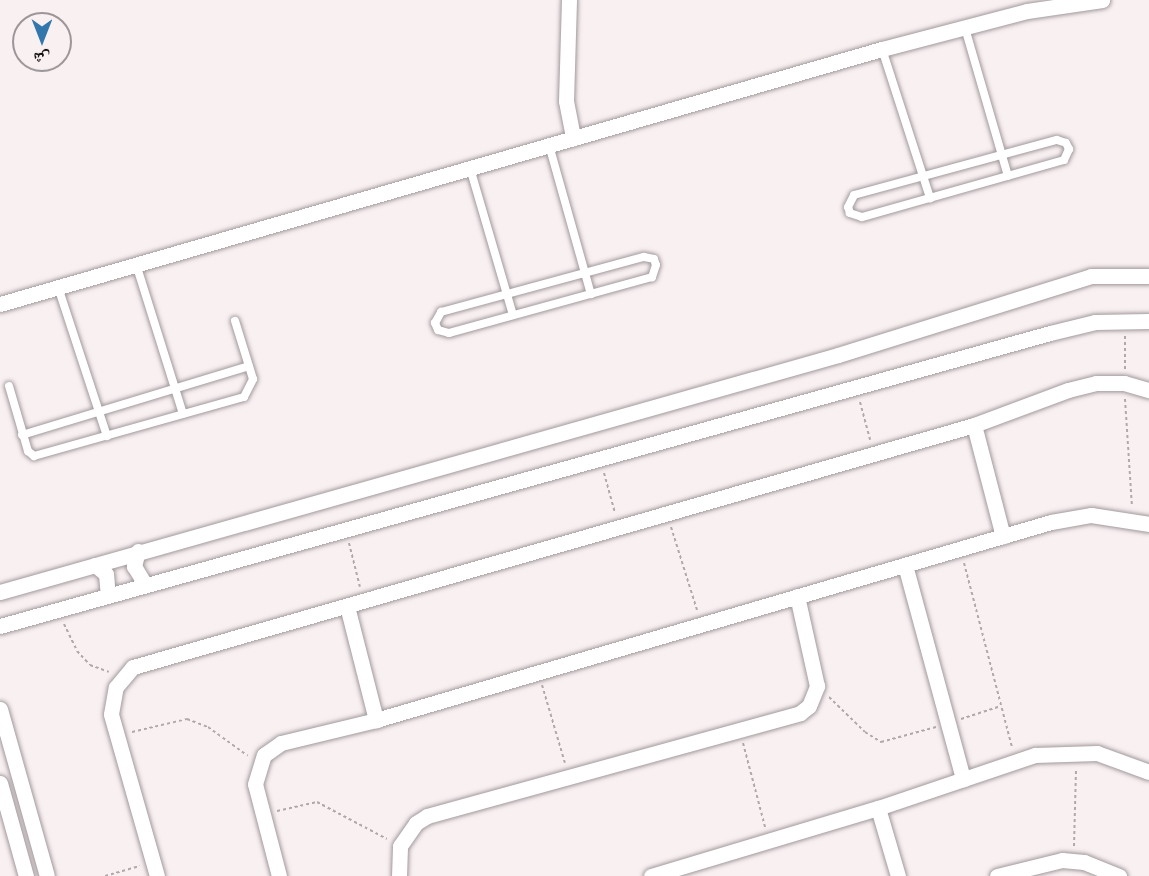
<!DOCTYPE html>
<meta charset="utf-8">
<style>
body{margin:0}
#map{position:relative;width:1149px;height:876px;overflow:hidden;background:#f9f0f2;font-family:"Fira Sans","Noto Naskh Arabic",sans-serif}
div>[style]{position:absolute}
.path>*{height:2px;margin-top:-1px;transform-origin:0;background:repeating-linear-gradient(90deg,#b0a9ab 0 3px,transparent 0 6px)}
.roads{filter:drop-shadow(0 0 2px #a1999b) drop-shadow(0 0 2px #a1999b)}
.lane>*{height:8px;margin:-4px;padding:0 4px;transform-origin:4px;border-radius:4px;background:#fff}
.street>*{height:15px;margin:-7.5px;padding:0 7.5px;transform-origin:7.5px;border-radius:7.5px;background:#fff}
span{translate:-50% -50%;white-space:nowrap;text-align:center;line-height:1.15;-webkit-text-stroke:6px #f9f0f2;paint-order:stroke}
.north{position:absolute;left:12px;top:12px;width:60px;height:60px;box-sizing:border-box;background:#f9f0f2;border:2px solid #9d9698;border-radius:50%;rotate:180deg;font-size:16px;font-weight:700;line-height:24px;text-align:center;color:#121010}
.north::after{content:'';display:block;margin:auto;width:21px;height:27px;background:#3277ac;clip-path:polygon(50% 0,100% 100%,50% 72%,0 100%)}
</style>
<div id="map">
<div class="path">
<i style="left:1125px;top:369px;width:33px;rotate:-90deg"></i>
<i style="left:1125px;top:399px;width:108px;rotate:86.3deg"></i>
<i style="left:860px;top:402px;width:39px;rotate:75deg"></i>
<i style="left:604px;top:473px;width:41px;rotate:74.6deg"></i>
<i style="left:671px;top:527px;width:87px;rotate:72.6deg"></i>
<i style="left:349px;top:543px;width:45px;rotate:76deg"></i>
<i style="left:964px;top:563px;width:190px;rotate:75.4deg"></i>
<i style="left:64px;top:624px;width:30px;rotate:64deg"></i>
<i style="left:77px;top:651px;width:19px;rotate:47deg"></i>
<i style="left:90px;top:665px;width:20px;rotate:20deg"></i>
<i style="left:542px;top:685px;width:81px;rotate:73.6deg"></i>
<i style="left:829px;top:697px;width:50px;rotate:44.2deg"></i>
<i style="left:865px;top:732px;width:19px;rotate:32deg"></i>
<i style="left:881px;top:742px;width:57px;rotate:-15.3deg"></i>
<i style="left:961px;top:719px;width:42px;rotate:-18deg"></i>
<i style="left:132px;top:732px;width:57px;rotate:-13.3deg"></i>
<i style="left:187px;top:719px;width:22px;rotate:21deg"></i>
<i style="left:208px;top:727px;width:49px;rotate:35.9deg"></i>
<i style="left:743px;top:743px;width:87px;rotate:75.3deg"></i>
<i style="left:277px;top:811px;width:41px;rotate:-12.7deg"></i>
<i style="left:317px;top:802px;width:79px;rotate:27.9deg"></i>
<i style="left:1074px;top:846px;width:78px;rotate:-88.5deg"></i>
<i style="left:105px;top:876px;width:36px;rotate:-16deg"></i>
</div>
<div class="roads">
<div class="lane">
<i style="left:965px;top:28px;width:154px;rotate:73.8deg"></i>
<i style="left:882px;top:49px;width:157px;rotate:72.1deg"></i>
<i style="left:1057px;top:140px;width:9px;rotate:18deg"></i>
<i style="left:1066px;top:143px;width:7px;rotate:63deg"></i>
<i style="left:1069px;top:149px;width:12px;rotate:114deg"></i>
<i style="left:1064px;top:160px;width:210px;rotate:164.2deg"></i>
<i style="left:862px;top:217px;width:13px;rotate:-162deg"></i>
<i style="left:850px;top:213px;width:6px;rotate:-108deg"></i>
<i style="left:848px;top:207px;width:13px;rotate:-63deg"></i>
<i style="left:854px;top:195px;width:210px;rotate:-15.2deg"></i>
<i style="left:549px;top:145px;width:155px;rotate:74.3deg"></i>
<i style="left:470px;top:168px;width:153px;rotate:73.7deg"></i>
<i style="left:644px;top:257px;width:10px;rotate:11deg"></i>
<i style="left:654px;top:259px;width:6px;rotate:72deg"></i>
<i style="left:656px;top:265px;width:13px;rotate:108deg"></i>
<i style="left:652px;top:277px;width:211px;rotate:164.6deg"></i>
<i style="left:449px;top:333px;width:11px;rotate:-165deg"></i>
<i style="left:438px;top:330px;width:8px;rotate:-113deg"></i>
<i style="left:435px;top:323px;width:13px;rotate:-61deg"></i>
<i style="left:441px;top:312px;width:210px;rotate:-15.2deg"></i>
<i style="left:136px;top:264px;width:157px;rotate:72.6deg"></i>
<i style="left:58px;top:287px;width:157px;rotate:71.8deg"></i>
<i style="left:9px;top:386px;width:68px;rotate:73.7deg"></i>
<i style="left:28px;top:451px;width:8px;rotate:40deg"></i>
<i style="left:34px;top:456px;width:218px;rotate:-15.7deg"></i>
<i style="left:244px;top:397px;width:20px;rotate:-63deg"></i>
<i style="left:253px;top:379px;width:61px;rotate:-107.2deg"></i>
<i style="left:22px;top:435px;width:237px;rotate:-16.9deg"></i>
</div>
<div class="street">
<i style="left:569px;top:0;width:101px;rotate:91.7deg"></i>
<i style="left:566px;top:101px;width:38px;rotate:79deg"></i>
<i style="left:0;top:304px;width:918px;rotate:-16.13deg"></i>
<i style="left:882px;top:49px;width:150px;rotate:-14.7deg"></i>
<i style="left:1027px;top:11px;width:76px;rotate:-8.3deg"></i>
<i style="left:974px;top:425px;width:115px;rotate:75.4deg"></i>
<i style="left:138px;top:551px;width:16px;rotate:105deg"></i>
<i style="left:134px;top:566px;width:21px;rotate:59deg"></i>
<i style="left:95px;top:565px;width:14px;rotate:39deg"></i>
<i style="left:106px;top:574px;width:21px;rotate:85deg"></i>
<i style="left:905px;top:565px;width:222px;rotate:74.8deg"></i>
<i style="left:0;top:592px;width:871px;rotate:-15.79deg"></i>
<i style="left:838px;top:355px;width:265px;rotate:-17.3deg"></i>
<i style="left:1091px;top:276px;width:58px"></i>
<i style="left:347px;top:606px;width:118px;rotate:75.7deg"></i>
<i style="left:0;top:626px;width:1090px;rotate:-15.59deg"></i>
<i style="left:1050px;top:333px;width:46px;rotate:-13.7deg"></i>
<i style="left:1095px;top:322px;width:54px;rotate:-1.1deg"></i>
<i style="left:0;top:709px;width:173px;rotate:74.3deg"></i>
<i style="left:0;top:783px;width:97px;rotate:74.4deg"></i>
<i style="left:878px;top:808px;width:71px;rotate:73.6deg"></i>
<i style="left:157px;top:876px;width:168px;rotate:-105.9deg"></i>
<i style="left:111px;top:714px;width:27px;rotate:-80deg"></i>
<i style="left:116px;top:687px;width:26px;rotate:-50deg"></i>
<i style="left:133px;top:667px;width:875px;rotate:-16.05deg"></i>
<i style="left:974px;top:425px;width:100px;rotate:-20.4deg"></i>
<i style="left:1068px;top:390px;width:29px;rotate:-14deg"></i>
<i style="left:1096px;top:383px;width:28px"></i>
<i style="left:1124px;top:383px;width:26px;rotate:16deg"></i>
<i style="left:279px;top:876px;width:95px;rotate:-104.6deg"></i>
<i style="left:255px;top:784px;width:30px;rotate:-73deg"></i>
<i style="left:264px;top:755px;width:21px;rotate:-35deg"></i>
<i style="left:281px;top:743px;width:98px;rotate:-13.6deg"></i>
<i style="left:376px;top:720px;width:703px;rotate:-16.35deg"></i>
<i style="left:1051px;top:522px;width:41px;rotate:-9.9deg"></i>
<i style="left:1091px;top:515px;width:59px;rotate:8.8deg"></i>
<i style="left:399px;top:876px;width:30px;rotate:-88deg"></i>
<i style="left:400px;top:846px;width:28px;rotate:-55deg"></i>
<i style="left:416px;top:823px;width:13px;rotate:-32deg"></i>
<i style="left:427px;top:816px;width:387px;rotate:-15.4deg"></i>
<i style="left:800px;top:713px;width:11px;rotate:-38deg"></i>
<i style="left:809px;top:706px;width:22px;rotate:-68deg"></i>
<i style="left:817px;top:686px;width:92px;rotate:-102.5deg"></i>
<i style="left:651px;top:876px;width:237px;rotate:-16.7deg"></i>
<i style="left:878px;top:808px;width:166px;rotate:-18.7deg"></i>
<i style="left:1035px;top:755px;width:62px;rotate:-1.8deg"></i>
<i style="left:1097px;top:753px;width:55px;rotate:20.1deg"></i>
<i style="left:997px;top:876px;width:67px;rotate:-13.8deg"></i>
<i style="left:1062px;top:860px;width:22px;rotate:5deg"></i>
<i style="left:1084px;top:862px;width:38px;rotate:22deg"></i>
</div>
</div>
<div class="north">ش</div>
</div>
